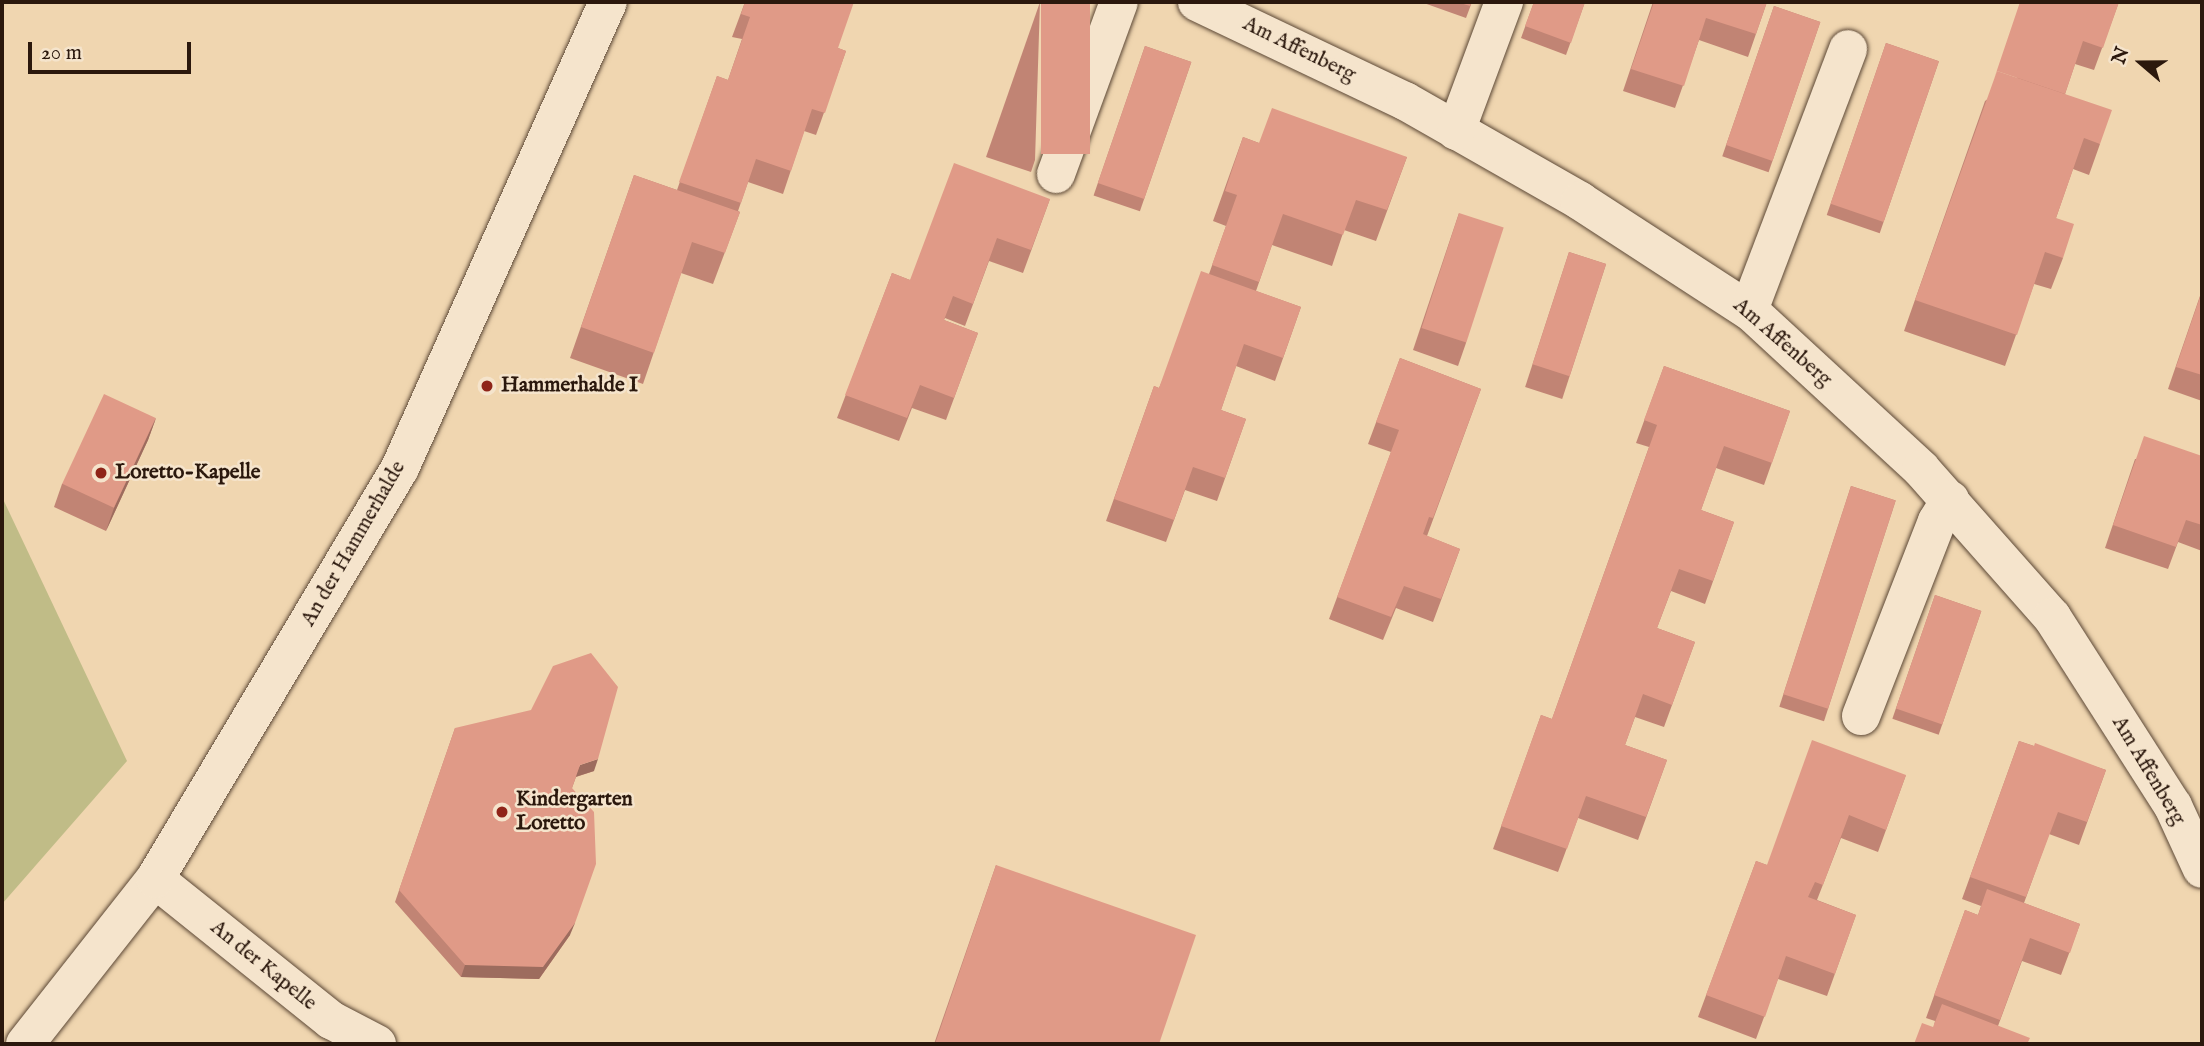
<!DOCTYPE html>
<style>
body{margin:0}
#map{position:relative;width:2204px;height:1046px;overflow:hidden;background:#f0d6b0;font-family:"IM FELL English",serif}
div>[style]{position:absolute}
.green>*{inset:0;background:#c0bc87}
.roads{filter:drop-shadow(0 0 2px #5c4836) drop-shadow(0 0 2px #5c4836)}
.minor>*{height:38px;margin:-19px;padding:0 19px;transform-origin:19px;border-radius:19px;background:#f5e4cc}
.wall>*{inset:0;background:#c18474;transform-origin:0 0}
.shaded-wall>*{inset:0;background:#9d6c5e}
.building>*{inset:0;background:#e09a87;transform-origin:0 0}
.dots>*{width:19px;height:19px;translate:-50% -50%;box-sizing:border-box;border:4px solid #f5e4cc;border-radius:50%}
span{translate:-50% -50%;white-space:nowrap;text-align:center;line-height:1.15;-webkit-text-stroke:5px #f5e4cc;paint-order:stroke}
.street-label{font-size:21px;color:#2b180d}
.poi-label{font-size:21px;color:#2b180d;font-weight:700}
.left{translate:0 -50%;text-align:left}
.frame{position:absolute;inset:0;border:4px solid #2b180d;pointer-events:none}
.north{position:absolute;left:2106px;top:28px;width:70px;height:70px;-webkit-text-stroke:5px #f5e4cc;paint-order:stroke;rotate:290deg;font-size:19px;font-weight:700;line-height:28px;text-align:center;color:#2b180d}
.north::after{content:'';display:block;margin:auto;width:24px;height:32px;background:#2b180d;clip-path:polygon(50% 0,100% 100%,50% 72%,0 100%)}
.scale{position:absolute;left:28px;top:42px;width:163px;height:32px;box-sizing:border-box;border:4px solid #2b180d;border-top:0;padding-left:9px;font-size:21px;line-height:24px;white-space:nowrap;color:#2b180d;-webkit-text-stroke:5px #f5e4cc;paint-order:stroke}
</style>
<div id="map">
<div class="green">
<i style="clip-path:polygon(2px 497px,127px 761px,2px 904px)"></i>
</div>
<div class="roads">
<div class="minor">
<i style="left:1197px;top:2px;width:230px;rotate:25.5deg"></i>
<i style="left:1405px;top:101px;width:202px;rotate:29.7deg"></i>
<i style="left:1580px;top:201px;width:204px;rotate:33deg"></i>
<i style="left:1751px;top:312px;width:231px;rotate:42.7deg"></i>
<i style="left:1921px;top:469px;width:198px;rotate:48.5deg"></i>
<i style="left:2052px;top:617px;width:224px;rotate:57.4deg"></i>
<i style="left:2173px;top:806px;width:69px;rotate:65.3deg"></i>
<i style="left:1456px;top:131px;width:138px;rotate:-69.6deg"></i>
<i style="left:1056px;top:174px;width:183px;rotate:-69.9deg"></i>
<i style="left:1749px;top:310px;width:279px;rotate:-69.2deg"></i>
<i style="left:1861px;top:716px;width:209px;rotate:-68.7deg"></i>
<i style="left:1937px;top:521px;width:25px;rotate:-58deg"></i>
<i style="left:155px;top:879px;width:226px;rotate:38.7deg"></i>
<i style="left:331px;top:1020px;width:52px;rotate:27.6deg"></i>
<i style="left:25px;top:1044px;width:210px;rotate:-51.8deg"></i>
<i style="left:155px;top:879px;width:478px;rotate:-59.2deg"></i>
<i style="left:400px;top:468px;width:510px;rotate:-65.95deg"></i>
</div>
</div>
<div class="wall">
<i style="clip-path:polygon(745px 2px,838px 48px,846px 51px,816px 135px,804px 131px,783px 194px,748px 182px,738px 211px,740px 212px,713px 284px,681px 273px,643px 384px,570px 358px,634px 175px,677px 190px,717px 76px,728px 80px,742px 39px,732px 37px)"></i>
<i style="clip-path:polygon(1040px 2px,1035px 160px,1031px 172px,986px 157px)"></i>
<i style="clip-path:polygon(1421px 2px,1472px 2px,1466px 18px)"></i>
<i style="clip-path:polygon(1534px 2px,1585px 2px,1566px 55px,1521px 38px)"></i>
<i style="clip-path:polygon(1653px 2px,1767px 2px,1748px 57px,1699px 40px,1675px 108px,1623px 91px)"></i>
<i style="clip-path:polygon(2119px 2px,2094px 70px,2075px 64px,2065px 94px,2100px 144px,2089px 175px,2073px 169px,2056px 218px,2063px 258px,2051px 289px,2034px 284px,2005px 366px,1904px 331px,1985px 101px)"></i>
<i style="left:1774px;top:6px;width:49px;height:159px;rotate:19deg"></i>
<i style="left:1886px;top:43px;width:56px;height:182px;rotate:19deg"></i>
<i style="left:1145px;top:46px;width:49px;height:158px;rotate:19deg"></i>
<i style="clip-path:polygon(1243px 137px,1259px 143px,1407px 157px,1376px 241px,1344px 230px,1332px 266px,1272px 245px,1256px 291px,1301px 307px,1275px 381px,1236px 366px,1221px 410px,1246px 419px,1217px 501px,1185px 490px,1166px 542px,1106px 521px,1154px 386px,1159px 388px,1209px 274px,1226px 226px,1213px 221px)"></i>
<i style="clip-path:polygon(1050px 199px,1023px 273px,989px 261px,965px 326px,945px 318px,944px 320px,978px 333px,946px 420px,912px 408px,899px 441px,837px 418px,892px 273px,910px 280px)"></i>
<i style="clip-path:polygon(1459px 213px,1466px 343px,1458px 366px,1413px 350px)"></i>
<i style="left:1569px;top:252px;width:39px;height:142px;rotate:18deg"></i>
<i style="clip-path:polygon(2202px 290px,2202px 401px,2168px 389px)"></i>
<i style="clip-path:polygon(1400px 358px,1481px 389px,1427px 536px,1460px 549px,1433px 622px,1396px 608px,1383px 640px,1329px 619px,1391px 452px,1368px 444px)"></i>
<i style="clip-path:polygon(1664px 366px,1790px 411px,1764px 485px,1716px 468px,1701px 510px,1734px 522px,1705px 604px,1671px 591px,1657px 628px,1695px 642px,1664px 727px,1635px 717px,1625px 745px,1667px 760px,1638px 840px,1578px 818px,1558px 872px,1493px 849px,1541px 715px,1552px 719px,1649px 447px,1636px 443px)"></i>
<i style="clip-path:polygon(156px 418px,148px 440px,106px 531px,54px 507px,62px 484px)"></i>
<i style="clip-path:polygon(2202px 456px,2202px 551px,2178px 542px,2168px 569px,2105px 548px,2135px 459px)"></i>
<i style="left:1851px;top:486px;width:47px;height:232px;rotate:18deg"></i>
<i style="left:1935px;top:595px;width:49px;height:131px;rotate:19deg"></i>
<i style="clip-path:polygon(455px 728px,594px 771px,576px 777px,572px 788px,570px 935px,539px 979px,461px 977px,395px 902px)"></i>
<i style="clip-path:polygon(2019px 741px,2106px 770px,2079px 845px,2049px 834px,2024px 903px,2080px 924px,2061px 975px,2022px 961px,1998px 1026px,1934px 1026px,1935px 1021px,1926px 1018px,1965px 910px,1978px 915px,1981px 906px,1962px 899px)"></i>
<i style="clip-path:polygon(1906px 775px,1878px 852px,1841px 838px,1817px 900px,1856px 915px,1827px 996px,1778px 979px,1756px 1039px,1698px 1017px,1756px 861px,1767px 865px)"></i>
<i style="clip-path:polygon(996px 865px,1159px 1044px,934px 1044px)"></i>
</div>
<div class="shaded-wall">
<i style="clip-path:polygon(156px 418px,148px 440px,106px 531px,114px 508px)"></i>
<i style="clip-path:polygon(598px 759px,594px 771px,575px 777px,580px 765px)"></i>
<i style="clip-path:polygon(575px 923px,570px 935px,539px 979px,461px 977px,465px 965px)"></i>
</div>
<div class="building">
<i style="clip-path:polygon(745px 2px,854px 2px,838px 48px,846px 51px,825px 113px,812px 109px,791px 171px,756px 159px,741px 203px,679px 182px,717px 76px,728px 80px,750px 17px,741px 14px)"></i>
<i style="left:1041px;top:2px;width:49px;height:152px"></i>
<i style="clip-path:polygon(1457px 2px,1472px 2px,1470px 6px)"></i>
<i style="clip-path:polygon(1534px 2px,1585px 2px,1571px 43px,1525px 26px)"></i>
<i style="clip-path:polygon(1654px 2px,1767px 2px,1756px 34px,1706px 18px,1684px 86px,1631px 69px)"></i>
<i style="clip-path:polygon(2020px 2px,2119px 2px,2103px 48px,2083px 41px,2065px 94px,1997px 71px,1994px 79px)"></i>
<i style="left:1774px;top:6px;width:49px;height:147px;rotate:19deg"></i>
<i style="left:1886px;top:43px;width:56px;height:170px;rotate:19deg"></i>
<i style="left:1145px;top:46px;width:49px;height:145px;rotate:19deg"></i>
<i style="clip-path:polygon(1997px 71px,2112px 110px,2100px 144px,2084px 138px,2056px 218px,2074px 224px,2063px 258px,2045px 252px,2017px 335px,1915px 300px)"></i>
<i style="clip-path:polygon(1272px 108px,1407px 157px,1387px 210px,1356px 200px,1343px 235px,1283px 214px,1259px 282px,1212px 265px,1237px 195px,1225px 191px,1243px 137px,1259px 143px)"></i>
<i style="clip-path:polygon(954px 163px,1050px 199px,1031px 250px,997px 238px,973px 304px,953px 296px,944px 320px,978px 333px,954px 398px,920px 385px,907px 418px,845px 395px,892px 273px,910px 280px)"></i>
<i style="clip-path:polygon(634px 175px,740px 212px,725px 253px,692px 242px,654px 353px,581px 327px)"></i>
<i style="left:1459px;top:213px;width:47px;height:121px;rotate:18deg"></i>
<i style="left:1569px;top:252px;width:39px;height:118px;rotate:18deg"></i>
<i style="clip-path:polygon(1201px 271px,1301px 307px,1283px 358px,1244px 344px,1221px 410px,1246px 419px,1225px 478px,1193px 467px,1174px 520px,1114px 499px,1154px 386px,1159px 388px)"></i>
<i style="clip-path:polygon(2202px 291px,2202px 375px,2176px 367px)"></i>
<i style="clip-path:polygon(1400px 358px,1481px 389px,1433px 518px,1429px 517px,1423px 534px,1460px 549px,1441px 599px,1404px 586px,1391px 617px,1337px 597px,1399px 430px,1376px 422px)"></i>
<i style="clip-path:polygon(1664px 366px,1790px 411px,1772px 463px,1724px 446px,1701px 510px,1734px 522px,1713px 581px,1679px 569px,1657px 628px,1695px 642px,1672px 705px,1643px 694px,1625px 745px,1667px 760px,1646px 817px,1586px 796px,1567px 849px,1501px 826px,1541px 715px,1552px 719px,1657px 425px,1644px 420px)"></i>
<i style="left:104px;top:394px;width:57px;height:99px;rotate:25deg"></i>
<i style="clip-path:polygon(2144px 436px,2202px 456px,2202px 525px,2186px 520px,2176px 547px,2113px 525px)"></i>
<i style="left:1851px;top:486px;width:47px;height:219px;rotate:18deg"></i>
<i style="left:1935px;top:595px;width:49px;height:120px;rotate:19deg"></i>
<i style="clip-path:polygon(591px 653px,618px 687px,598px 759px,580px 765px,572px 788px,594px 812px,596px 864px,575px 923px,543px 967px,465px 965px,399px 890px,455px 728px,531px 710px,553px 666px)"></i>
<i style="clip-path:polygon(1812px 740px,1906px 775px,1886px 830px,1849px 815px,1823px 885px,1815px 882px,1808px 897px,1856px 915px,1835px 974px,1786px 956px,1765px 1017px,1706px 995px,1756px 861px,1767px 865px)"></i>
<i style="clip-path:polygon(2019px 741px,2034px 746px,2035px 743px,2106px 770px,2087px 822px,2058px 812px,2026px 897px,1970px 877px)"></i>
<i style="clip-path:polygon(996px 865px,1196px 935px,1159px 1044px,935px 1044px)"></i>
<i style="clip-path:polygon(1987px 889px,2080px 924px,2070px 953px,2030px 938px,2000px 1020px,1934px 995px,1965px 910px,1978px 915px)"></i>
<i style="clip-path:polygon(1942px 1004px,2030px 1038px,2027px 1044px,1914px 1044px,1922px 1023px,1933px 1027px)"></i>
</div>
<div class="dots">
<i style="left:487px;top:386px;background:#8f2418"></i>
<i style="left:101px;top:473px;background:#8f2418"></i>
<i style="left:502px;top:812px;background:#8f2418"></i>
</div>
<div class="street-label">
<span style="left:1299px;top:50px;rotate:26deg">Am Affenberg</span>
<span style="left:1782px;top:343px;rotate:41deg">Am Affenberg</span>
<span style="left:354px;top:544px;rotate:-60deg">An der Hammerhalde</span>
<span style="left:2148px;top:771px;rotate:59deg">Am Affenberg</span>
<span style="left:263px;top:966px;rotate:39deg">An der Kapelle</span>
</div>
<div class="poi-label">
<span class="left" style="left:501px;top:386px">Hammerhalde I</span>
<span class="left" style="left:115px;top:473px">Loretto-Kapelle</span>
<span class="left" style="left:516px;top:812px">Kindergarten<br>Loretto</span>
</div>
<div class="frame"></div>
<div class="north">N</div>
<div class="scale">20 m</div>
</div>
